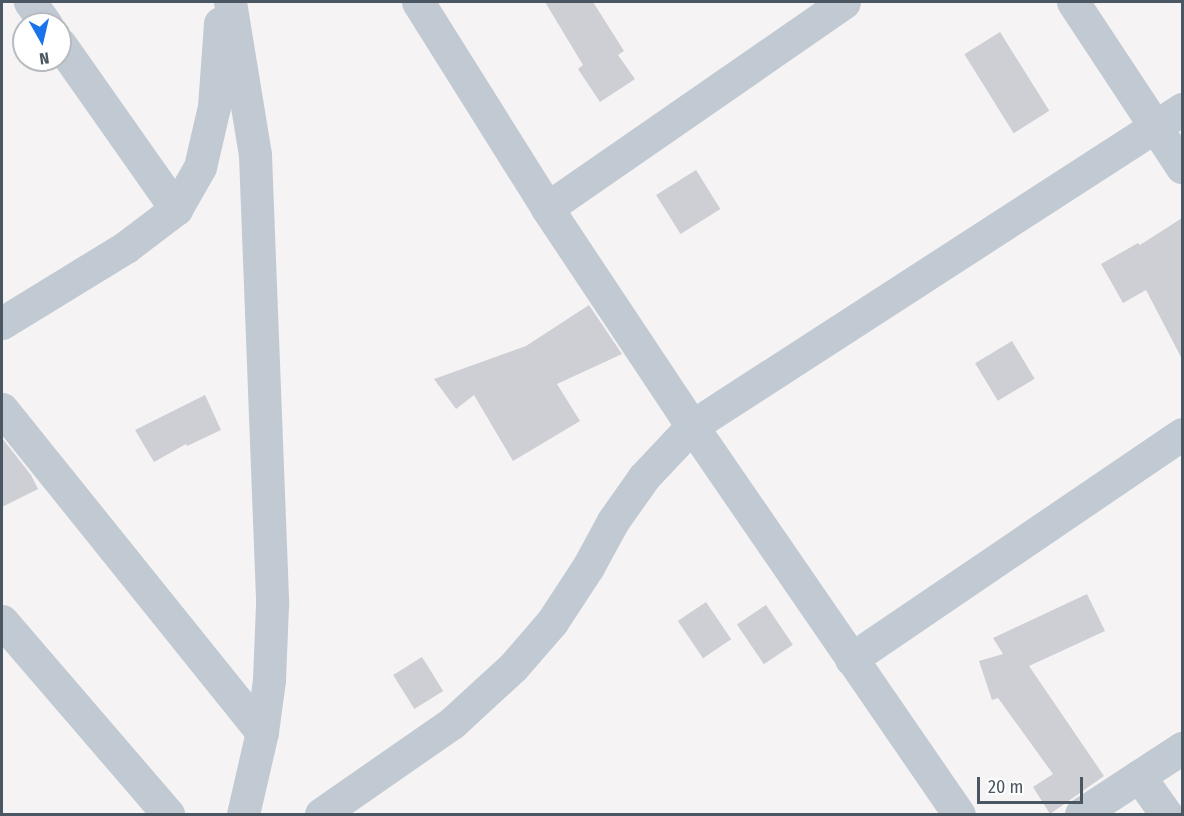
<!DOCTYPE html>
<style>
body{margin:0}
#map{position:relative;width:1184px;height:816px;overflow:hidden;background:#f5f3f3;font-family:"Fira Sans Condensed",sans-serif}
div>[style]{position:absolute}
.building>*{inset:0;background:#cdcfd5;transform-origin:0 0}
.minor>*{height:33px;margin:-16.5px;padding:0 16.5px;transform-origin:16.5px;border-radius:16.5px;background:#c1cad2}
span{translate:-50% -50%;white-space:nowrap;text-align:center;line-height:1.15;-webkit-text-stroke:5px #fff;paint-order:stroke}
.frame{position:absolute;inset:0;border:3px solid #4a5661;pointer-events:none}
.north{position:absolute;left:12px;top:12px;width:60px;height:60px;box-sizing:border-box;background:#fff;border:2px solid #b7bbc0;border-radius:50%;rotate:172deg;font-size:16px;font-weight:700;line-height:24px;text-align:center;color:#4a5661}
.north::after{content:'';display:block;margin:auto;width:21px;height:27px;background:#1a73e8;clip-path:polygon(50% 0,100% 100%,50% 72%,0 100%)}
.scale{position:absolute;left:977px;top:777px;width:106px;height:27px;box-sizing:border-box;border:3px solid #4a5661;border-top:0;padding-left:8px;font-size:18px;line-height:21px;white-space:nowrap;color:#4a5661;-webkit-text-stroke:4px #fff;paint-order:stroke}
</style>
<div id="map">
<div class="building">
<i style="clip-path:polygon(545px 2px,593px 2px,624px 51px,618px 55px,635px 79px,600px 102px,578px 69px,583px 65px)"></i>
<i style="left:1000px;top:32px;width:93px;height:42px;rotate:58deg"></i>
<i style="left:696px;top:170px;width:46px;height:47px;rotate:58deg"></i>
<i style="clip-path:polygon(1182px 218px,1182px 359px,1146px 290px,1123px 303px,1101px 264px,1138px 243px,1140px 245px)"></i>
<i style="clip-path:polygon(589px 305px,622px 354px,557px 384px,580px 421px,513px 461px,474px 395px,456px 409px,434px 379px,526px 346px)"></i>
<i style="left:1012px;top:341px;width:44px;height:43px;rotate:59deg"></i>
<i style="clip-path:polygon(205px 395px,221px 430px,187px 446px,186px 444px,154px 462px,135px 430px)"></i>
<i style="clip-path:polygon(2px 438px,31px 475px,38px 489px,2px 507px)"></i>
<i style="clip-path:polygon(1087px 594px,1105px 631px,1029px 666px,1104px 776px,1050px 814px,1033px 787px,1053px 774px,998px 698px,992px 700px,979px 661px,1003px 654px,993px 638px)"></i>
<i style="left:706px;top:602px;width:45px;height:34px;rotate:56deg"></i>
<i style="left:766px;top:605px;width:48px;height:35px;rotate:56deg"></i>
<i style="left:422px;top:657px;width:40px;height:34px;rotate:58deg"></i>
</div>
<div class="minor">
<i style="left:30px;top:2px;width:27px;rotate:54deg"></i>
<i style="left:230px;top:2px;width:155px;rotate:80.7deg"></i>
<i style="left:255px;top:155px;width:450px;rotate:87.8deg"></i>
<i style="left:272px;top:605px;width:75px;rotate:92.3deg"></i>
<i style="left:269px;top:680px;width:52px;rotate:97.7deg"></i>
<i style="left:262px;top:732px;width:84px;rotate:103deg"></i>
<i style="left:418px;top:2px;width:243px;rotate:57.9deg"></i>
<i style="left:547px;top:208px;width:262px;rotate:56.4deg"></i>
<i style="left:692px;top:426px;width:471px;rotate:55.5deg"></i>
<i style="left:1073px;top:2px;width:198px;rotate:56.6deg"></i>
<i style="left:60px;top:44px;width:202px;rotate:54.9deg"></i>
<i style="left:547px;top:208px;width:361px;rotate:-34.7deg"></i>
<i style="left:2px;top:323px;width:145px;rotate:-31.5deg"></i>
<i style="left:126px;top:247px;width:63px;rotate:-37.2deg"></i>
<i style="left:176px;top:209px;width:48px;rotate:-60.3deg"></i>
<i style="left:200px;top:167px;width:62px;rotate:-76.9deg"></i>
<i style="left:214px;top:107px;width:84px;rotate:-85.9deg"></i>
<i style="left:2px;top:409px;width:415px;rotate:51.2deg"></i>
<i style="left:2px;top:621px;width:255px;rotate:49.3deg"></i>
<i style="left:851px;top:659px;width:400px;rotate:-34.2deg"></i>
<i style="left:1139px;top:776px;width:47px;rotate:54.6deg"></i>
<i style="left:321px;top:814px;width:160px;rotate:-34.8deg"></i>
<i style="left:452px;top:723px;width:83px;rotate:-42.6deg"></i>
<i style="left:513px;top:667px;width:60px;rotate:-49.1deg"></i>
<i style="left:552px;top:622px;width:66px;rotate:-56.8deg"></i>
<i style="left:588px;top:567px;width:52px;rotate:-61.5deg"></i>
<i style="left:613px;top:521px;width:54px;rotate:-54.8deg"></i>
<i style="left:644px;top:477px;width:70px;rotate:-46.7deg"></i>
<i style="left:692px;top:426px;width:584px;rotate:-32.9deg"></i>
<i style="left:1081px;top:814px;width:121px;rotate:-33.2deg"></i>
</div>
<div class="frame"></div>
<div class="north">N</div>
<div class="scale">20 m</div>
</div>
